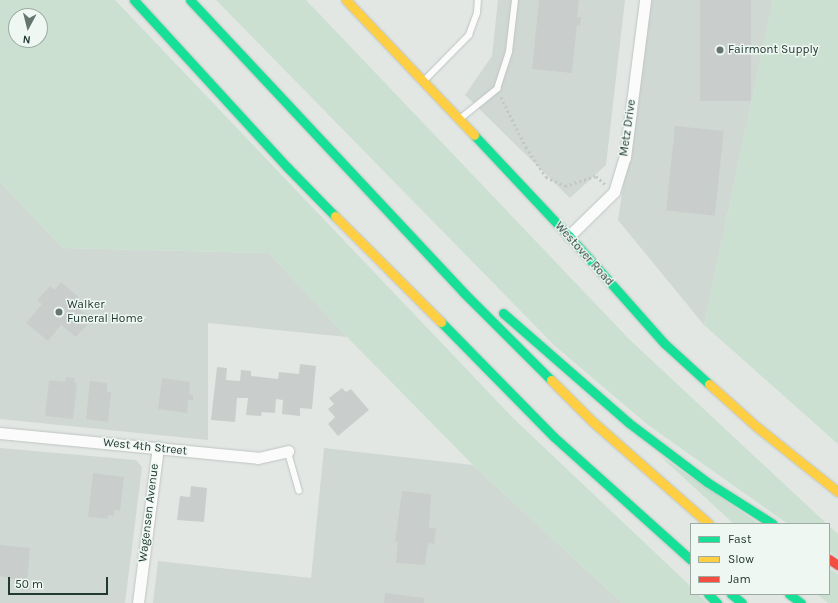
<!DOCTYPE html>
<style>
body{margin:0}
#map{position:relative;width:838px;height:603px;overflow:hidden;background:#e2e7e4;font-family:Karla,sans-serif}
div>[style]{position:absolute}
.built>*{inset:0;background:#d0d8d4}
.green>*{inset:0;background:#cbe0d0}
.building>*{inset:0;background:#c9cecc;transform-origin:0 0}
.path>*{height:2.5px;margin-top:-1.25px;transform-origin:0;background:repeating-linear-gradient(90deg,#c0c7c5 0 2px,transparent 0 5px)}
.roads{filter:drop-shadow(0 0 1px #bfc4c1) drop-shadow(0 0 1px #bfc4c1)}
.lane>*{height:5.5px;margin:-2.75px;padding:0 2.75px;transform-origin:2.75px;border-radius:2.75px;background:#fbfbfb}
.street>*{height:11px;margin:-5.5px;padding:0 5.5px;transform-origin:5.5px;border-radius:5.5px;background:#fbfbfb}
.fast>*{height:9px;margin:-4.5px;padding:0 4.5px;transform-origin:4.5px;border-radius:4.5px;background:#16e098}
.slow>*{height:9px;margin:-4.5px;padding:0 4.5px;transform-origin:4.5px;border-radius:4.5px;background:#ffcf43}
.jam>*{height:9px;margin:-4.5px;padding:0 4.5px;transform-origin:4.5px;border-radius:4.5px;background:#f24e42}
.dots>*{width:11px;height:11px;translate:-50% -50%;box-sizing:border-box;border:2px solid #eff7f3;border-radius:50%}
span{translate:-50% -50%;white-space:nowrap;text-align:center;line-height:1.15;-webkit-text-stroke:3px #eff7f3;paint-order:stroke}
.poi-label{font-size:12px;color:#213931}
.left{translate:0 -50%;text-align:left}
.street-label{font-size:12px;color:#213931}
.legend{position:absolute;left:690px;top:523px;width:140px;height:72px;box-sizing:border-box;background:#eff7f3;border:1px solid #9daba5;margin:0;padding:5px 7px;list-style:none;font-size:12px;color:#213931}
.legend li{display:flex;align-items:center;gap:8px;height:20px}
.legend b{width:20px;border:1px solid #9daba5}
.north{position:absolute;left:8px;top:8px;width:40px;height:40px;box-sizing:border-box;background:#eff7f3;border:1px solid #9daba5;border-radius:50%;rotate:187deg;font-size:11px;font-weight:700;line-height:16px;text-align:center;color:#213931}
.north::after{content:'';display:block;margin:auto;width:14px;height:18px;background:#657670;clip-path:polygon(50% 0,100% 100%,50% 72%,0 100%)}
.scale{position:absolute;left:8px;top:577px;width:100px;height:18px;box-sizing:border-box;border:2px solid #213931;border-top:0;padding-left:5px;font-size:12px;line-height:14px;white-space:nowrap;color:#213931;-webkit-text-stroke:3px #eff7f3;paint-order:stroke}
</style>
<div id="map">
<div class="built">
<i style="clip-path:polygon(498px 0,625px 0,606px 165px,570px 198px,465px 95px,492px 56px)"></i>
<i style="clip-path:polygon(651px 0,773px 0,704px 325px,618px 220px)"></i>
<i style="clip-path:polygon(0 182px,63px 248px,269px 253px,347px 337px,208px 323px,208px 440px,0 419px)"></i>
<i style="clip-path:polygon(0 448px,136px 460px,142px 467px,125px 603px,0 603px)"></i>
<i style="clip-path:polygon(324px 448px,473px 465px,622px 603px,153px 603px,158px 561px,311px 578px)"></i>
</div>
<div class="green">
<i style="clip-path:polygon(evenodd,0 0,115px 0,513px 418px,684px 580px,691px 587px,691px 594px,698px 594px,707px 603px,622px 603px,473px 465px,347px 337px,269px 253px,63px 248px,0 182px,0 0,16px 16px,40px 16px,40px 40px,16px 40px,16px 16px)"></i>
<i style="clip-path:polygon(216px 0,306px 0,629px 339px,827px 524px,788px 524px,648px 425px,555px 346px)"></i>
<i style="clip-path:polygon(773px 0,838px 0,838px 444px,704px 325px)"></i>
<i style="clip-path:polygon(660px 456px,759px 524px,734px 524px)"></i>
<i style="clip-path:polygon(829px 526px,838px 534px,838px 557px,829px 551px)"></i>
<i style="clip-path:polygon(829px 569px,838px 574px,838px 603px,828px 603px,817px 594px,829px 594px)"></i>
</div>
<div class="building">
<i style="clip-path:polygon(539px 0,579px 0,577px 17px,581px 17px,580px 26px,577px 25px,572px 73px,532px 69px)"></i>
<i style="left:700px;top:0;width:51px;height:101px"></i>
<i style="left:675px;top:126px;width:49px;height:85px;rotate:6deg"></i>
<i style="clip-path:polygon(61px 282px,81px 299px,75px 305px,92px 320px,76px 337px,61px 325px,48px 341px,26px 323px,42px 304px,37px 300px,50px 286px,55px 290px)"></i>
<i style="clip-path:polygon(300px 364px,316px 366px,312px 409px,300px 408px,300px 416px,282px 414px,283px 400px,276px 399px,275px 413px,262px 412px,261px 416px,246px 415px,248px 398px,237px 398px,235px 422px,211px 420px,217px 367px,227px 368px,226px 380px,240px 381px,241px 370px,251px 371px,251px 376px,278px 379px,279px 372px,299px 374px)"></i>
<i style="clip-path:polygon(66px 377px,75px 378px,74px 382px,77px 383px,73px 419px,45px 416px,49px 380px,65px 382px)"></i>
<i style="clip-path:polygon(162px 378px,190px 382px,189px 394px,193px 395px,193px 400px,188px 400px,187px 413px,158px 409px)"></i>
<i style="clip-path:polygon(90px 381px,107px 383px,107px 392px,111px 392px,108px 422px,86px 419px)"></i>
<i style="clip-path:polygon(342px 388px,346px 392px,351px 389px,369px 410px,338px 436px,328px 424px,335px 417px,328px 409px,334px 404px,329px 398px)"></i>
<i style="clip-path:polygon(93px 473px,124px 477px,120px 511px,114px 510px,114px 516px,108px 515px,108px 519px,88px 517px)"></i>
<i style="clip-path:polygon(191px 486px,207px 488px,204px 522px,177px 520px,180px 496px,190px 497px)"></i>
<i style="clip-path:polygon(402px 491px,431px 494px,429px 528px,436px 528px,434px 544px,429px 543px,427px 549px,425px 565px,396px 563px,398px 542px,395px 542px)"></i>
<i style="clip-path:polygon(0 545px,30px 548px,27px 582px,0 576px)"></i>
<i style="clip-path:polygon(385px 593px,424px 598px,424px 603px,384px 603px)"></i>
</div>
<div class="path">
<i style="left:501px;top:97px;width:56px;rotate:63.4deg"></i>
<i style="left:526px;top:147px;width:36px;rotate:56deg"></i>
<i style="left:546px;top:177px;width:21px;rotate:25deg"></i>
<i style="left:565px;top:186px;width:33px;rotate:-18deg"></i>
<i style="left:596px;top:176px;width:12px;rotate:42deg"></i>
</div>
<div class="roads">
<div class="lane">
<i style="left:425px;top:80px;width:63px;rotate:-45.6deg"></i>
<i style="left:469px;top:35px;width:23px;rotate:-70deg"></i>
<i style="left:477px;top:13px;width:13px;rotate:-86deg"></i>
<i style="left:460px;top:119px;width:48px;rotate:-39deg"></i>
<i style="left:497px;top:89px;width:39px;rotate:-72deg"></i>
<i style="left:509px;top:52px;width:52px;rotate:-83.4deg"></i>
<i style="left:288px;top:451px;width:41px;rotate:74.2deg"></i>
</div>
<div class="street">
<i style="left:569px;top:236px;width:63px;rotate:-44.4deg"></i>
<i style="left:614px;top:192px;width:37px;rotate:-73deg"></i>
<i style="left:625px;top:157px;width:158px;rotate:-82.7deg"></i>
<i style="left:0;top:433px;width:259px;rotate:5.5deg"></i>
<i style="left:258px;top:458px;width:31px;rotate:-13deg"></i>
<i style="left:138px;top:603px;width:157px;rotate:-82.7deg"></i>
</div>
<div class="fast">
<i style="left:134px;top:0;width:226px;rotate:47.5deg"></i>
<i style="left:287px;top:167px;width:69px;rotate:45.6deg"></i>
<i style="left:190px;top:0;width:400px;rotate:46.9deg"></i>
<i style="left:463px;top:292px;width:124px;rotate:45deg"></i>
<i style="left:474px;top:135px;width:139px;rotate:46.8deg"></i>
<i style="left:569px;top:236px;width:144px;rotate:48.4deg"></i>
<i style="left:665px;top:344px;width:59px;rotate:42.3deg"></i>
<i style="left:503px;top:313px;width:167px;rotate:41.1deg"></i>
<i style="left:629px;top:423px;width:98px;rotate:37.1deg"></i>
<i style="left:707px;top:482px;width:78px;rotate:32.5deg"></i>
<i style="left:441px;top:322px;width:161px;rotate:45.5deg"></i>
<i style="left:554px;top:437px;width:184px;rotate:41.9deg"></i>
<i style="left:708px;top:594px;width:13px;rotate:45deg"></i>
<i style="left:731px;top:594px;width:14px;rotate:39deg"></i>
<i style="left:789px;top:594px;width:15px;rotate:37deg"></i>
</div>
<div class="slow">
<i style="left:346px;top:0;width:186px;rotate:46.5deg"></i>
<i style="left:335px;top:216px;width:150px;rotate:45deg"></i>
<i style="left:551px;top:380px;width:59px;rotate:45deg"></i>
<i style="left:593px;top:422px;width:154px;rotate:41.3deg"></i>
<i style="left:709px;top:384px;width:64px;rotate:41.9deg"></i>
<i style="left:757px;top:427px;width:104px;rotate:38.7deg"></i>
</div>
<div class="jam">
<i style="left:829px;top:559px;width:11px;rotate:34deg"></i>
</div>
</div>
<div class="dots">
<i style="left:720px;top:50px;background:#657670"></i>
<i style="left:59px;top:312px;background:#657670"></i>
</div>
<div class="poi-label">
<span class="left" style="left:728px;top:50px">Fairmont Supply</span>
<span class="left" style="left:67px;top:312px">Walker<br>Funeral Home</span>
</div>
<div class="street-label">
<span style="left:628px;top:128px;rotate:-82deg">Metz Drive</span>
<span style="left:584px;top:254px;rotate:48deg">Westover Road</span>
<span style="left:145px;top:447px;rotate:6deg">West 4th Street</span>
<span style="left:149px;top:513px;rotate:-83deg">Wagensen Avenue</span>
</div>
<ul class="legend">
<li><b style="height:5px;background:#16e098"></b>Fast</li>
<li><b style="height:5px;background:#ffcf43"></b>Slow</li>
<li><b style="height:5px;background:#f24e42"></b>Jam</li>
</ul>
<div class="north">N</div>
<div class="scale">50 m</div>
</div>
